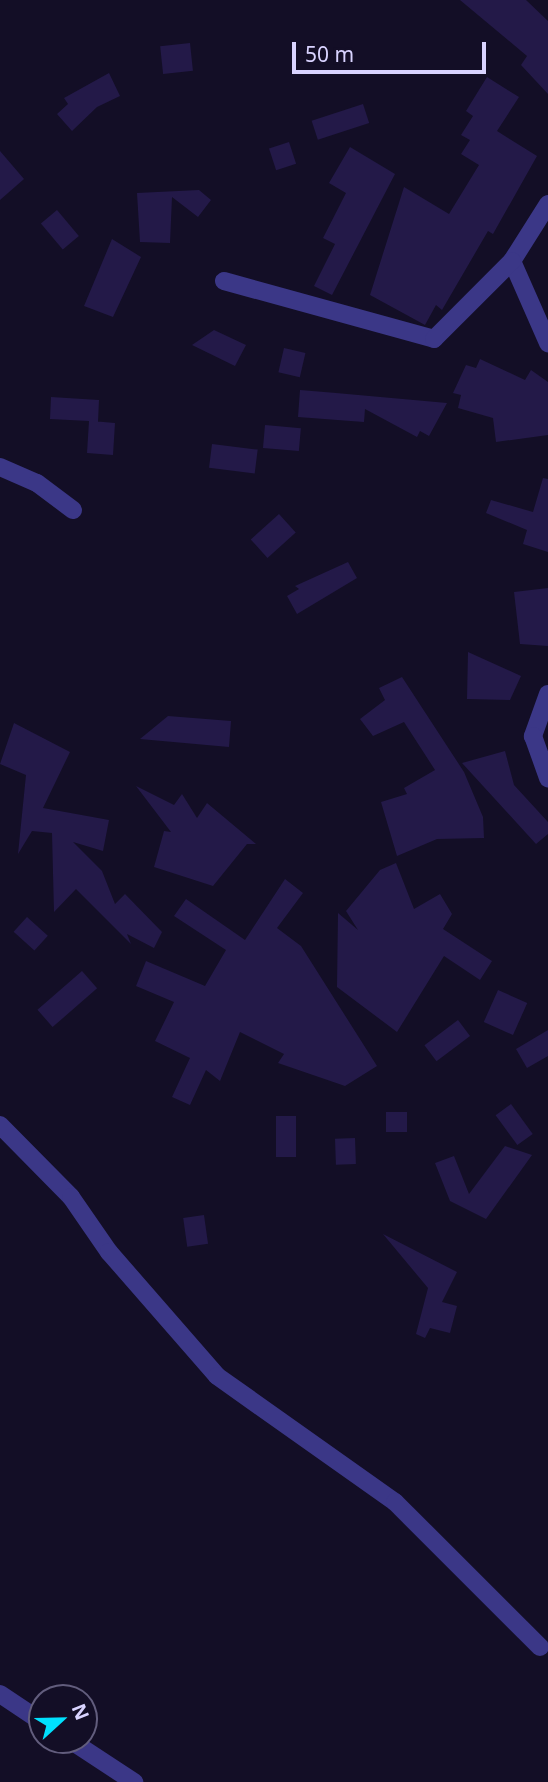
<!DOCTYPE html>
<style>
body{margin:0}
#map{position:relative;width:548px;height:1782px;overflow:hidden;background:#130e26;font-family:"Noto Sans",sans-serif}
div>[style]{position:absolute}
.building>*{inset:0;background:#231948;transform-origin:0 0}
.street>*{height:18px;margin:-9px;padding:0 9px;transform-origin:9px;border-radius:9px;background:#3b3787}
span{translate:-50% -50%;white-space:nowrap;text-align:center;line-height:1.15;-webkit-text-stroke:5px #130e26;paint-order:stroke}
.north{position:absolute;left:28px;top:1684px;width:70px;height:70px;box-sizing:border-box;background:#130e26;border:2px solid #625d7d;border-radius:50%;rotate:68deg;font-size:19px;font-weight:700;line-height:28px;text-align:center;color:#d9d3ff}
.north::after{content:'';display:block;margin:auto;width:24px;height:32px;background:#00e1fe;clip-path:polygon(50% 0,100% 100%,50% 72%,0 100%)}
.scale{position:absolute;left:292px;top:42px;width:194px;height:32px;box-sizing:border-box;border:4px solid #d9d3ff;border-top:0;padding-left:9px;font-size:21px;line-height:24px;white-space:nowrap;color:#d9d3ff;-webkit-text-stroke:5px #130e26;paint-order:stroke}
</style>
<div id="map">
<div class="building">
<i style="clip-path:polygon(460px 0,526px 0,548px 21px,548px 94px,521px 65px,527px 56px)"></i>
<i style="left:190px;top:43px;width:28px;height:30px;rotate:84deg"></i>
<i style="clip-path:polygon(109px 73px,120px 96px,97px 107px,72px 131px,57px 114px,68px 104px,64px 98px)"></i>
<i style="clip-path:polygon(487px 77px,519px 97px,497px 131px,537px 156px,493px 234px,488px 231px,442px 310px,436px 305px,425px 325px,370px 295px,404px 187px,449px 214px,479px 165px,461px 154px,470px 140px,461px 135px,473px 116px,466px 111px)"></i>
<i style="left:363px;top:104px;width:20px;height:54px;rotate:72deg"></i>
<i style="left:289px;top:142px;width:23px;height:21px;rotate:72deg"></i>
<i style="clip-path:polygon(350px 147px,395px 174px,332px 295px,314px 286px,335px 244px,323px 238px,346px 193px,329px 183px)"></i>
<i style="clip-path:polygon(0 151px,24px 179px,0 200px)"></i>
<i style="clip-path:polygon(199px 190px,211px 200px,198px 217px,172px 197px,170px 243px,140px 242px,137px 193px)"></i>
<i style="left:57px;top:210px;width:34px;height:21px;rotate:50deg"></i>
<i style="clip-path:polygon(112px 239px,141px 257px,113px 317px,84px 306px)"></i>
<i style="clip-path:polygon(214px 330px,246px 345px,235px 366px,192px 345px)"></i>
<i style="left:284px;top:348px;width:22px;height:25px;rotate:13deg"></i>
<i style="clip-path:polygon(480px 359px,525px 380px,531px 370px,548px 382px,548px 435px,496px 442px,493px 418px,458px 408px,461px 395px,453px 393px,466px 365px,476px 368px)"></i>
<i style="clip-path:polygon(300px 390px,336px 393px,447px 403px,429px 436px,420px 431px,417px 437px,365px 409px,364px 422px,298px 417px)"></i>
<i style="clip-path:polygon(51px 397px,99px 400px,98px 422px,92px 421px,115px 423px,113px 455px,87px 453px,89px 421px,50px 419px)"></i>
<i style="left:265px;top:425px;width:36px;height:23px;rotate:5deg"></i>
<i style="left:212px;top:444px;width:46px;height:24px;rotate:7deg"></i>
<i style="clip-path:polygon(543px 478px,548px 479px,548px 552px,523px 544px,527px 530px,486px 513px,491px 500px,533px 512px)"></i>
<i style="left:279px;top:514px;width:25px;height:38px;rotate:48deg"></i>
<i style="clip-path:polygon(348px 562px,357px 578px,297px 614px,287px 596px,299px 589px,295px 586px)"></i>
<i style="clip-path:polygon(548px 588px,548px 646px,520px 644px,514px 592px)"></i>
<i style="clip-path:polygon(468px 652px,521px 676px,510px 700px,467px 699px)"></i>
<i style="clip-path:polygon(402px 677px,464px 772px,483px 817px,484px 838px,437px 839px,397px 856px,381px 802px,407px 794px,404px 788px,435px 770px,404px 722px,373px 736px,360px 719px,385px 700px,379px 688px)"></i>
<i style="clip-path:polygon(168px 716px,231px 721px,229px 747px,140px 739px)"></i>
<i style="clip-path:polygon(14px 723px,70px 752px,43px 808px,109px 820px,103px 851px,73px 842px,102px 871px,115px 904px,125px 894px,162px 932px,154px 948px,127px 934px,131px 944px,76px 889px,54px 912px,52px 833px,32px 831px,18px 854px,26px 775px,0 764px)"></i>
<i style="clip-path:polygon(505px 751px,514px 785px,548px 822px,548px 834px,536px 844px,462px 763px)"></i>
<i style="clip-path:polygon(136px 786px,174px 805px,182px 794px,197px 818px,207px 803px,256px 844px,247px 844px,213px 886px,154px 867px,164px 831px,171px 832px)"></i>
<i style="clip-path:polygon(396px 863px,414px 909px,440px 894px,452px 914px,443px 929px,492px 961px,480px 980px,444px 956px,397px 1032px,337px 987px,338px 913px,358px 930px,346px 911px,380px 870px)"></i>
<i style="clip-path:polygon(285px 879px,303px 893px,277px 928px,301px 946px,377px 1066px,345px 1086px,278px 1063px,284px 1054px,240px 1032px,220px 1081px,206px 1070px,190px 1105px,172px 1097px,190px 1058px,155px 1041px,174px 1002px,136px 986px,146px 961px,205px 986px,226px 950px,174px 916px,186px 899px,245px 940px)"></i>
<i style="left:27px;top:917px;width:28px;height:20px;rotate:42deg"></i>
<i style="left:82px;top:971px;width:23px;height:59px;rotate:49deg"></i>
<i style="left:498px;top:990px;width:32px;height:35px;rotate:24deg"></i>
<i style="left:458px;top:1020px;width:20px;height:42px;rotate:53deg"></i>
<i style="clip-path:polygon(548px 1030px,548px 1056px,527px 1068px,516px 1049px)"></i>
<i style="left:511px;top:1104px;width:37px;height:19px;rotate:54deg"></i>
<i style="left:386px;top:1112px;width:21px;height:20px"></i>
<i style="left:276px;top:1116px;width:20px;height:41px"></i>
<i style="left:355px;top:1138px;width:26px;height:20px;rotate:88deg"></i>
<i style="clip-path:polygon(505px 1146px,532px 1155px,486px 1219px,450px 1201px,435px 1163px,454px 1156px,469px 1194px)"></i>
<i style="left:204px;top:1215px;width:29px;height:21px;rotate:82deg"></i>
<i style="clip-path:polygon(383px 1234px,457px 1272px,442px 1302px,457px 1306px,450px 1333px,430px 1328px,425px 1338px,416px 1334px,428px 1288px)"></i>
</div>
<div class="street">
<i style="left:548px;top:204px;width:67px;rotate:122.3deg"></i>
<i style="left:512px;top:261px;width:90px;rotate:66.3deg"></i>
<i style="left:224px;top:281px;width:218px;rotate:15.4deg"></i>
<i style="left:434px;top:339px;width:110px;rotate:-45deg"></i>
<i style="left:0;top:467px;width:40px;rotate:23.4deg"></i>
<i style="left:37px;top:483px;width:45px;rotate:36.9deg"></i>
<i style="left:548px;top:694px;width:45px;rotate:109.7deg"></i>
<i style="left:533px;top:736px;width:45px;rotate:70.3deg"></i>
<i style="left:0;top:1125px;width:101px;rotate:45.4deg"></i>
<i style="left:71px;top:1197px;width:67px;rotate:55.4deg"></i>
<i style="left:109px;top:1252px;width:164px;rotate:48.9deg"></i>
<i style="left:217px;top:1376px;width:218px;rotate:35.3deg"></i>
<i style="left:395px;top:1502px;width:205px;rotate:45deg"></i>
<i style="left:0;top:1694px;width:50px;rotate:33.7deg"></i>
<i style="left:70px;top:1740px;width:77px;rotate:33.3deg"></i>
</div>
<div class="north">N</div>
<div class="scale">50 m</div>
</div>
